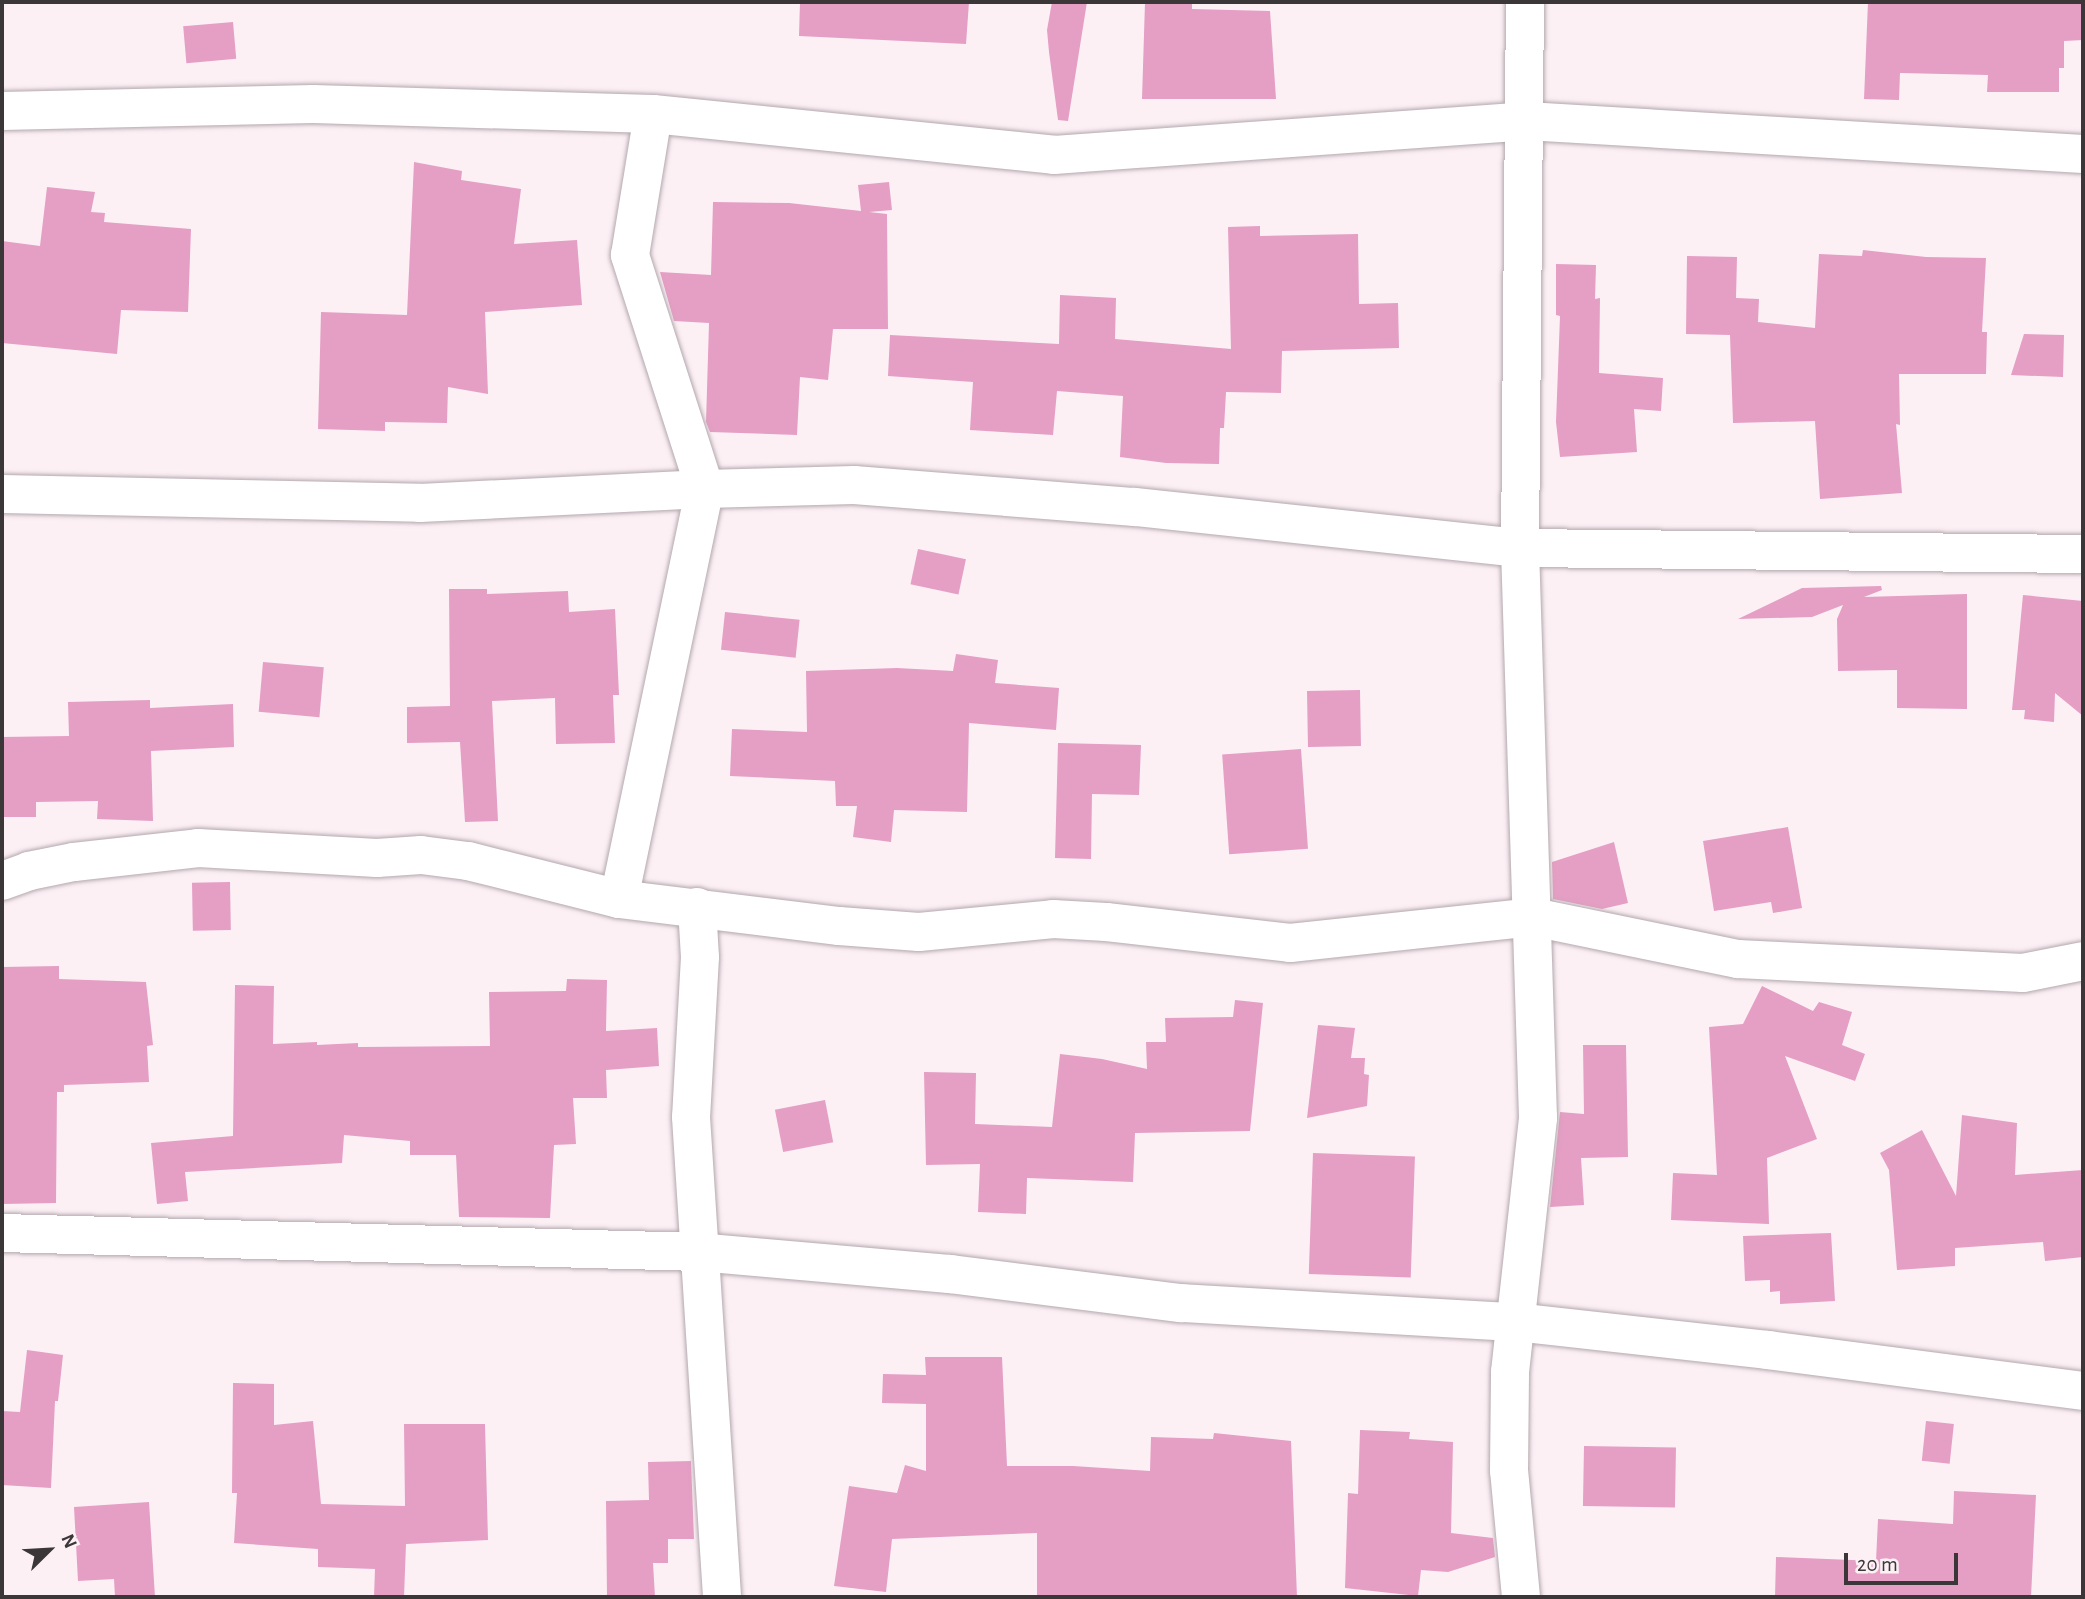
<!DOCTYPE html>
<style>
body{margin:0}
#map{position:relative;width:2085px;height:1599px;overflow:hidden;background:#fcf0f5;font-family:"Alegreya Sans",sans-serif}
div>[style]{position:absolute}
.building>*{inset:0;background:#e59ec4;transform-origin:0 0}
.roads{filter:drop-shadow(0 0 2px #b3a8ad) drop-shadow(0 0 2px #b3a8ad)}
.street>*{height:38px;margin:-19px;padding:0 19px;transform-origin:19px;border-radius:19px;background:#fff}
span{translate:-50% -50%;white-space:nowrap;text-align:center;line-height:1.15;-webkit-text-stroke:5px #fcf0f5;paint-order:stroke}
.frame{position:absolute;inset:0;border:4px solid #3b3739;pointer-events:none}
.north{position:absolute;left:14px;top:1515px;width:70px;height:70px;-webkit-text-stroke:5px #fcf0f5;paint-order:stroke;rotate:66deg;font-size:19px;font-weight:700;line-height:28px;text-align:center;color:#3b3739}
.north::after{content:'';display:block;margin:auto;width:24px;height:32px;background:#3b3739;clip-path:polygon(50% 0,100% 100%,50% 72%,0 100%)}
.scale{position:absolute;left:1844px;top:1553px;width:114px;height:32px;box-sizing:border-box;border:4px solid #3b3739;border-top:0;padding-left:9px;font-size:21px;line-height:24px;white-space:nowrap;color:#3b3739;-webkit-text-stroke:5px #fcf0f5;paint-order:stroke}
</style>
<div id="map">
<div class="building">
<i style="clip-path:polygon(800px 2px,969px 2px,966px 44px,799px 36px)"></i>
<i style="clip-path:polygon(1052px 2px,1087px 2px,1068px 121px,1058px 120px,1049px 52px,1047px 30px)"></i>
<i style="clip-path:polygon(1145px 2px,1192px 2px,1192px 9px,1270px 11px,1276px 99px,1142px 99px)"></i>
<i style="clip-path:polygon(1868px 2px,2083px 2px,2083px 40px,2064px 41px,2064px 68px,2059px 68px,2059px 92px,1987px 92px,1988px 75px,1900px 73px,1899px 100px,1864px 99px)"></i>
<i style="left:233px;top:22px;width:37px;height:50px;rotate:85deg"></i>
<i style="clip-path:polygon(414px 162px,462px 171px,461px 180px,521px 189px,514px 244px,577px 240px,582px 305px,485px 312px,488px 394px,448px 387px,447px 423px,385px 422px,385px 431px,318px 429px,321px 312px,407px 315px)"></i>
<i style="clip-path:polygon(889px 182px,892px 210px,869px 212px,887px 214px,888px 329px,833px 329px,828px 380px,800px 377px,797px 435px,710px 432px,706px 422px,709px 323px,674px 321px,660px 272px,711px 275px,713px 202px,789px 203px,861px 211px,858px 185px)"></i>
<i style="clip-path:polygon(47px 187px,95px 192px,91px 212px,105px 213px,104px 222px,191px 229px,188px 312px,121px 310px,117px 354px,2px 343px,2px 241px,40px 246px)"></i>
<i style="clip-path:polygon(1260px 226px,1260px 236px,1358px 234px,1359px 304px,1398px 303px,1399px 348px,1282px 351px,1281px 393px,1226px 392px,1224px 428px,1220px 428px,1219px 464px,1166px 463px,1120px 457px,1123px 396px,1057px 391px,1053px 435px,970px 430px,973px 382px,888px 376px,890px 335px,1059px 344px,1060px 295px,1116px 298px,1115px 339px,1231px 349px,1228px 227px)"></i>
<i style="clip-path:polygon(1863px 250px,1926px 257px,1986px 258px,1982px 332px,1987px 332px,1986px 374px,1899px 374px,1900px 425px,1896px 424px,1902px 493px,1820px 499px,1815px 421px,1733px 423px,1730px 335px,1686px 334px,1687px 256px,1737px 257px,1736px 298px,1759px 299px,1758px 322px,1815px 328px,1819px 254px,1862px 256px)"></i>
<i style="clip-path:polygon(1556px 264px,1596px 265px,1595px 299px,1600px 298px,1599px 373px,1663px 378px,1661px 411px,1634px 409px,1637px 452px,1560px 457px,1556px 422px,1560px 316px,1556px 315px)"></i>
<i style="clip-path:polygon(2024px 334px,2064px 335px,2063px 377px,2011px 375px)"></i>
<i style="left:918px;top:549px;width:49px;height:36px;rotate:12deg"></i>
<i style="clip-path:polygon(1881px 586px,1882px 590px,1864px 597px,1967px 594px,1967px 709px,1897px 708px,1897px 670px,1838px 671px,1837px 619px,1843px 605px,1812px 617px,1738px 619px,1802px 588px)"></i>
<i style="clip-path:polygon(449px 589px,487px 589px,487px 594px,568px 591px,569px 612px,615px 609px,619px 695px,613px 695px,615px 743px,556px 744px,555px 698px,492px 701px,498px 821px,465px 822px,460px 742px,407px 743px,407px 707px,450px 706px)"></i>
<i style="clip-path:polygon(2023px 595px,2083px 601px,2083px 716px,2055px 693px,2054px 722px,2024px 719px,2025px 710px,2012px 710px)"></i>
<i style="left:725px;top:612px;width:75px;height:38px;rotate:6deg"></i>
<i style="clip-path:polygon(956px 654px,998px 660px,995px 683px,1059px 688px,1056px 730px,969px 723px,967px 812px,894px 810px,891px 842px,853px 837px,857px 806px,836px 806px,835px 781px,730px 776px,732px 729px,807px 732px,806px 671px,897px 668px,953px 671px)"></i>
<i style="left:263px;top:662px;width:61px;height:50px;rotate:5deg"></i>
<i style="left:1360px;top:690px;width:56px;height:53px;rotate:89deg"></i>
<i style="clip-path:polygon(150px 700px,150px 708px,233px 704px,234px 747px,151px 751px,153px 821px,97px 819px,98px 801px,36px 802px,36px 817px,2px 817px,2px 737px,69px 736px,68px 702px)"></i>
<i style="clip-path:polygon(1058px 743px,1141px 745px,1139px 795px,1092px 794px,1091px 859px,1055px 858px)"></i>
<i style="left:1301px;top:749px;width:100px;height:79px;rotate:86deg"></i>
<i style="clip-path:polygon(1788px 827px,1802px 908px,1773px 913px,1771px 902px,1714px 911px,1703px 841px)"></i>
<i style="clip-path:polygon(1614px 842px,1628px 903px,1602px 909px,1553px 899px,1552px 862px)"></i>
<i style="left:230px;top:882px;width:48px;height:38px;rotate:89deg"></i>
<i style="clip-path:polygon(59px 966px,59px 979px,146px 982px,153px 1045px,147px 1046px,149px 1082px,64px 1085px,64px 1092px,57px 1092px,56px 1203px,2px 1204px,2px 967px)"></i>
<i style="clip-path:polygon(567px 979px,607px 980px,606px 1031px,657px 1028px,659px 1066px,606px 1070px,607px 1098px,573px 1098px,576px 1144px,554px 1145px,550px 1218px,459px 1217px,456px 1155px,410px 1155px,410px 1141px,344px 1135px,342px 1163px,185px 1172px,188px 1201px,157px 1204px,151px 1143px,233px 1136px,235px 985px,274px 986px,273px 1044px,317px 1042px,317px 1045px,358px 1043px,358px 1047px,490px 1046px,489px 992px,566px 991px)"></i>
<i style="clip-path:polygon(1762px 986px,1813px 1011px,1819px 1002px,1852px 1012px,1842px 1045px,1865px 1054px,1855px 1081px,1785px 1056px,1817px 1139px,1767px 1158px,1769px 1224px,1671px 1220px,1673px 1173px,1717px 1175px,1709px 1027px,1743px 1024px)"></i>
<i style="clip-path:polygon(1235px 1000px,1263px 1003px,1250px 1131px,1135px 1133px,1133px 1182px,1027px 1178px,1026px 1214px,978px 1212px,980px 1164px,926px 1165px,924px 1072px,976px 1073px,975px 1124px,1052px 1127px,1060px 1054px,1102px 1059px,1147px 1069px,1146px 1042px,1166px 1042px,1165px 1018px,1233px 1017px)"></i>
<i style="clip-path:polygon(1318px 1025px,1355px 1028px,1351px 1058px,1365px 1058px,1364px 1074px,1369px 1075px,1367px 1106px,1307px 1118px)"></i>
<i style="clip-path:polygon(1583px 1045px,1626px 1045px,1628px 1157px,1581px 1158px,1584px 1205px,1550px 1207px,1560px 1112px,1584px 1114px)"></i>
<i style="left:825px;top:1100px;width:43px;height:51px;rotate:79deg"></i>
<i style="clip-path:polygon(1962px 1115px,2017px 1123px,2015px 1175px,2083px 1170px,2083px 1257px,2045px 1261px,2043px 1242px,1955px 1248px,1955px 1266px,1897px 1270px,1889px 1170px,1880px 1153px,1922px 1130px,1956px 1196px)"></i>
<i style="left:1313px;top:1153px;width:102px;height:121px;rotate:2deg"></i>
<i style="clip-path:polygon(1831px 1233px,1835px 1301px,1780px 1304px,1780px 1291px,1770px 1292px,1770px 1280px,1745px 1281px,1743px 1236px)"></i>
<i style="clip-path:polygon(27px 1350px,63px 1355px,58px 1401px,55px 1401px,51px 1488px,2px 1485px,2px 1411px,20px 1412px)"></i>
<i style="clip-path:polygon(925px 1357px,1002px 1357px,1007px 1466px,1073px 1466px,1150px 1471px,1151px 1437px,1213px 1439px,1214px 1433px,1291px 1441px,1297px 1597px,1037px 1597px,1037px 1533px,892px 1539px,886px 1592px,834px 1586px,849px 1486px,897px 1493px,905px 1465px,926px 1471px,926px 1404px,882px 1403px,883px 1374px,926px 1375px)"></i>
<i style="clip-path:polygon(233px 1383px,274px 1384px,274px 1425px,313px 1421px,321px 1504px,405px 1506px,404px 1424px,485px 1424px,488px 1540px,406px 1544px,404px 1597px,374px 1597px,375px 1569px,318px 1567px,318px 1549px,234px 1543px,237px 1493px,232px 1493px)"></i>
<i style="left:1926px;top:1421px;width:28px;height:40px;rotate:6deg"></i>
<i style="clip-path:polygon(1360px 1430px,1410px 1432px,1409px 1439px,1453px 1442px,1451px 1533px,1493px 1538px,1495px 1557px,1448px 1572px,1421px 1570px,1418px 1596px,1345px 1588px,1348px 1493px,1358px 1494px)"></i>
<i style="left:1584px;top:1446px;width:92px;height:60px;rotate:1deg"></i>
<i style="clip-path:polygon(691px 1461px,694px 1539px,668px 1539px,668px 1563px,653px 1563px,655px 1597px,607px 1597px,606px 1501px,649px 1500px,648px 1462px)"></i>
<i style="clip-path:polygon(1954px 1491px,2036px 1495px,2031px 1597px,1775px 1597px,1776px 1557px,1876px 1561px,1878px 1519px,1953px 1524px)"></i>
<i style="clip-path:polygon(149px 1502px,155px 1597px,115px 1597px,114px 1579px,78px 1581px,74px 1507px)"></i>
</div>
<div class="roads">
<div class="street">
<i style="left:2px;top:111px;width:311px;rotate:-1.3deg"></i>
<i style="left:313px;top:104px;width:340px;rotate:1.7deg"></i>
<i style="left:653px;top:114px;width:403px;rotate:5.8deg"></i>
<i style="left:1054px;top:155px;width:473px;rotate:-4.1deg"></i>
<i style="left:1526px;top:121px;width:558px;rotate:3.39deg"></i>
<i style="left:2px;top:494px;width:418px;rotate:1.2deg"></i>
<i style="left:420px;top:503px;width:285px;rotate:-2.8deg"></i>
<i style="left:705px;top:489px;width:149px;rotate:-1.5deg"></i>
<i style="left:854px;top:485px;width:282px;rotate:4.5deg"></i>
<i style="left:1135px;top:507px;width:387px;rotate:6.1deg"></i>
<i style="left:1520px;top:548px;width:563px;rotate:0.61deg"></i>
<i style="left:2px;top:881px;width:29px;rotate:-20deg"></i>
<i style="left:29px;top:871px;width:46px;rotate:-11.3deg"></i>
<i style="left:74px;top:862px;width:125px;rotate:-6.4deg"></i>
<i style="left:198px;top:848px;width:179px;rotate:3.2deg"></i>
<i style="left:377px;top:858px;width:44px;rotate:-3.9deg"></i>
<i style="left:421px;top:855px;width:47px;rotate:7.3deg"></i>
<i style="left:468px;top:861px;width:156px;rotate:14.1deg"></i>
<i style="left:619px;top:899px;width:222px;rotate:7deg"></i>
<i style="left:839px;top:926px;width:80px;rotate:4.3deg"></i>
<i style="left:919px;top:932px;width:135px;rotate:-5.5deg"></i>
<i style="left:1053px;top:919px;width:53px;rotate:3.2deg"></i>
<i style="left:1106px;top:922px;width:185px;rotate:6.5deg"></i>
<i style="left:1290px;top:943px;width:244px;rotate:-6.1deg"></i>
<i style="left:1533px;top:917px;width:209px;rotate:11.6deg"></i>
<i style="left:1738px;top:959px;width:285px;rotate:2.8deg"></i>
<i style="left:2023px;top:973px;width:61px;rotate:-11.3deg"></i>
<i style="left:619px;top:899px;width:419px;rotate:-78.2deg"></i>
<i style="left:705px;top:489px;width:246px;rotate:-107.8deg"></i>
<i style="left:630px;top:255px;width:143px;rotate:-80.7deg"></i>
<i style="left:697px;top:907px;width:50px;rotate:86.6deg"></i>
<i style="left:700px;top:957px;width:160px;rotate:93.2deg"></i>
<i style="left:691px;top:1117px;width:481px;rotate:86.3deg"></i>
<i style="left:2px;top:1233px;width:696px;rotate:1.56deg"></i>
<i style="left:698px;top:1252px;width:253px;rotate:5deg"></i>
<i style="left:950px;top:1274px;width:233px;rotate:7.2deg"></i>
<i style="left:1181px;top:1303px;width:335px;rotate:3.3deg"></i>
<i style="left:1515px;top:1322px;width:255px;rotate:6.3deg"></i>
<i style="left:1768px;top:1350px;width:318px;rotate:7.4deg"></i>
<i style="left:1521px;top:1597px;width:127px;rotate:-95.4deg"></i>
<i style="left:1509px;top:1471px;width:99px;rotate:-89.4deg"></i>
<i style="left:1510px;top:1372px;width:256px;rotate:-83.7deg"></i>
<i style="left:1538px;top:1118px;width:570px;rotate:-91.81deg"></i>
<i style="left:1520px;top:548px;width:546px;rotate:-89.48deg"></i>
</div>
</div>
<div class="frame"></div>
<div class="north">N</div>
<div class="scale">20 m</div>
</div>
